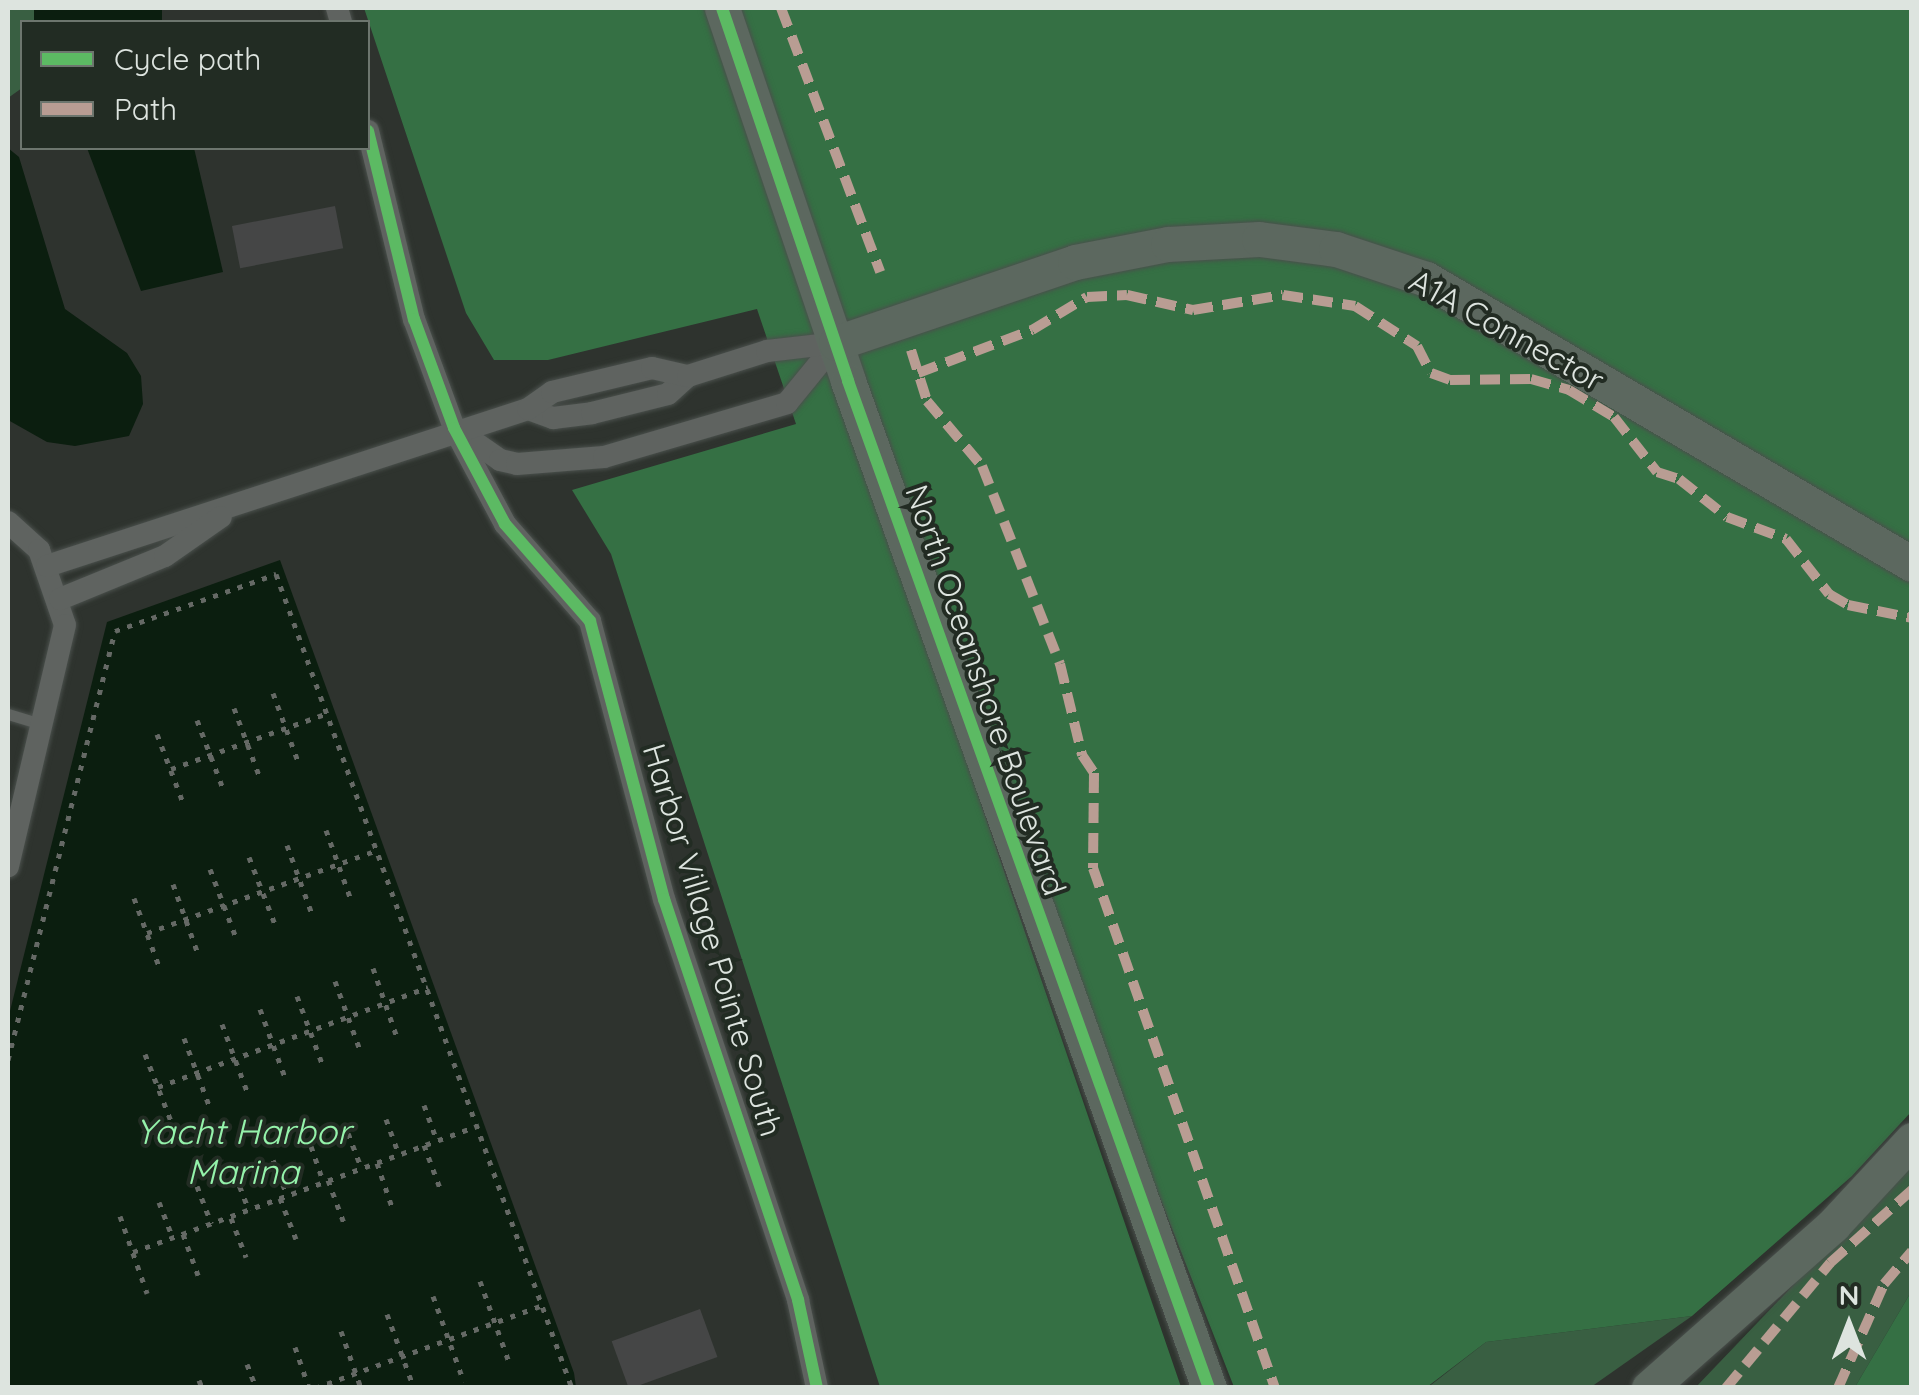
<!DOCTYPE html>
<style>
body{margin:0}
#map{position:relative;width:1919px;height:1395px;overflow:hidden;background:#2e332e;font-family:Quicksand,sans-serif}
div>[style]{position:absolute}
.green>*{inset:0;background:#395f42}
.forest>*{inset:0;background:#357044}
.water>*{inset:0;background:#0b1e0f;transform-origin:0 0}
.building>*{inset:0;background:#454646;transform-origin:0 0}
.path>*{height:5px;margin-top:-2.5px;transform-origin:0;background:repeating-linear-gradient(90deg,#656965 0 5px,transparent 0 13px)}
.roads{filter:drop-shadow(0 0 2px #4a504c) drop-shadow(0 0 2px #4a504c)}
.lane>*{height:11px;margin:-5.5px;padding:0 5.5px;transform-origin:5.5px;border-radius:5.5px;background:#5f6360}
.street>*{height:22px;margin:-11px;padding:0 11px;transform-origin:11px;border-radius:11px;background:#5f6360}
.primary>*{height:35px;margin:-17.5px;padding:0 17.5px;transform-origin:17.5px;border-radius:17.5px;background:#5c685f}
.quiet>*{height:10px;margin-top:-5px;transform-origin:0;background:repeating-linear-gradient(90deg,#b99d93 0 20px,transparent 0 30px)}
.cycleway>*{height:12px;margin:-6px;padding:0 6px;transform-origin:6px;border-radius:6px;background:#5cba63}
span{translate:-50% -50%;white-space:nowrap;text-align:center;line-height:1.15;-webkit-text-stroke:8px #222c23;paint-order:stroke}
.street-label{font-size:32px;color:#dde4df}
.water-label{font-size:35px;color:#95f3ab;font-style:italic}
.frame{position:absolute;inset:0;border:10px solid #dde4df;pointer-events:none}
.legend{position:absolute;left:20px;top:20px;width:350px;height:130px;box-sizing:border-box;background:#222c23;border:2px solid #6d766e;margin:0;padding:12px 18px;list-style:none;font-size:30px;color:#dde4df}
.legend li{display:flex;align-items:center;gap:20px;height:50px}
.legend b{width:50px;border:2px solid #6d766e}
.north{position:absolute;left:1799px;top:1275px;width:100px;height:100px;-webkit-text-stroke:8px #222c23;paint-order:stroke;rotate:0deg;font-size:28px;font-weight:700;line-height:40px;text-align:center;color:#dde4df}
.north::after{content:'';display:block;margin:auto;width:35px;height:45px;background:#dde4df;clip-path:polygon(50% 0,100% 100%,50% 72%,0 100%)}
</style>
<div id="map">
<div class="green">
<i style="clip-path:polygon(8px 8px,34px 8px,40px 22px,22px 22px,22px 88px,8px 98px)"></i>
<i style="clip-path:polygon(1911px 1162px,1911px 1292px,1855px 1387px,1695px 1388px)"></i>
<i style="clip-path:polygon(1692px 1316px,1591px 1387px,1427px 1388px,1486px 1342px)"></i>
</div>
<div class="forest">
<i style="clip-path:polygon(364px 8px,708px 8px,1181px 1387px,880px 1387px,611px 554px,572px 490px,796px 424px,757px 309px,548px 360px,494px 360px,466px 313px)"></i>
<i style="clip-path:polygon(738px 8px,1911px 8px,1911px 546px,1433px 265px,1259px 223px,844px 324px)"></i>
<i style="clip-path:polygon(1259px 255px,1333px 264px,1421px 294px,1911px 583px,1911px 1112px,1852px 1176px,1692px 1316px,1486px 1342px,1427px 1387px,1234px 1387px,1068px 963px,854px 354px,1078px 277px,1169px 260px)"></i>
<i style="clip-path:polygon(1911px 1292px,1911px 1387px,1855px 1387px)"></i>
</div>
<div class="water">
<i style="left:34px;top:8px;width:128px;height:15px"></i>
<i style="clip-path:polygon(8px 148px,19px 157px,65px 309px,127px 353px,141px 376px,143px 404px,129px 436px,75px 446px,47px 442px,8px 420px)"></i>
<i style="clip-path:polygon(87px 148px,194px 148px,223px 272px,141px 291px)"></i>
<i style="clip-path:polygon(280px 560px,574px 1373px,576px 1387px,8px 1387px,8px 1019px,107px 622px)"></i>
</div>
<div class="building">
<i style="left:335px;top:206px;width:43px;height:105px;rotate:79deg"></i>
<i style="left:700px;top:1309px;width:51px;height:94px;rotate:70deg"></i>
</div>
<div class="path">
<i style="left:273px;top:693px;width:76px;rotate:69.9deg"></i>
<i style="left:234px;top:708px;width:75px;rotate:69.6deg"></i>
<i style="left:197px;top:720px;width:76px;rotate:69.2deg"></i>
<i style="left:157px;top:734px;width:76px;rotate:69.2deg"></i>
<i style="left:171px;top:769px;width:167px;rotate:-19.6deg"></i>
<i style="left:326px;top:830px;width:74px;rotate:70.3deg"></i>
<i style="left:287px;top:845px;width:73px;rotate:70.1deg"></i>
<i style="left:249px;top:857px;width:75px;rotate:68.9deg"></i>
<i style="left:210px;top:869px;width:76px;rotate:69.2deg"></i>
<i style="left:173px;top:884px;width:74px;rotate:70.3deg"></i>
<i style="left:134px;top:898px;width:76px;rotate:69.9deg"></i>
<i style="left:147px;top:933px;width:245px;rotate:-19.8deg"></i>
<i style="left:373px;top:968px;width:76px;rotate:70.9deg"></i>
<i style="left:335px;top:981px;width:77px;rotate:70.1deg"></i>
<i style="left:297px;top:996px;width:75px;rotate:69.6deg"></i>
<i style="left:260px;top:1009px;width:76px;rotate:69.9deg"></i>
<i style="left:222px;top:1024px;width:75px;rotate:69.6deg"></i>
<i style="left:184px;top:1038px;width:75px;rotate:69.6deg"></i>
<i style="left:145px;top:1054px;width:72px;rotate:68.8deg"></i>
<i style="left:8px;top:1060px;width:442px;rotate:-76deg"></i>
<i style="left:115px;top:631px;width:171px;rotate:-19.5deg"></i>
<i style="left:276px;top:574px;width:866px;rotate:70.02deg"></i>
<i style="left:158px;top:1087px;width:288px;rotate:-20.3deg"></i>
<i style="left:424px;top:1105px;width:37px;rotate:70deg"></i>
<i style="left:386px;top:1119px;width:37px;rotate:70deg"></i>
<i style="left:348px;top:1133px;width:36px;rotate:69deg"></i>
<i style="left:424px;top:1145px;width:46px;rotate:69.6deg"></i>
<i style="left:311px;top:1146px;width:37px;rotate:71deg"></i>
<i style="left:273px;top:1160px;width:37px;rotate:68deg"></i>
<i style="left:377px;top:1163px;width:46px;rotate:71.2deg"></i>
<i style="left:235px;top:1174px;width:39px;rotate:69deg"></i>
<i style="left:328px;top:1180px;width:46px;rotate:69.6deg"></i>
<i style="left:197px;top:1186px;width:40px;rotate:69deg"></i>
<i style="left:280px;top:1198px;width:44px;rotate:68.7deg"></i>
<i style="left:159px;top:1202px;width:39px;rotate:69deg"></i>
<i style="left:120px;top:1216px;width:82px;rotate:70.7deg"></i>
<i style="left:231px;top:1218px;width:42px;rotate:69deg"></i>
<i style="left:183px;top:1234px;width:44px;rotate:69.9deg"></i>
<i style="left:133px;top:1252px;width:366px;rotate:-20.1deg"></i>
<i style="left:480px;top:1281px;width:89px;rotate:70.3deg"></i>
<i style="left:433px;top:1296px;width:91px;rotate:70.2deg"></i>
<i style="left:387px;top:1314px;width:79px;rotate:70deg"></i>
<i style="left:341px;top:1331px;width:60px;rotate:70.7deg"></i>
<i style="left:295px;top:1347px;width:43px;rotate:71.1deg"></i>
<i style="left:247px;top:1364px;width:26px;rotate:69deg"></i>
<i style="left:199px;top:1380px;width:9px;rotate:69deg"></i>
<i style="left:315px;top:1388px;width:243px;rotate:-20deg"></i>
</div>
<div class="roads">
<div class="lane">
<i style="left:8px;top:714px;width:37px;rotate:17deg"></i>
</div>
<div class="street">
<i style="left:337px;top:8px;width:15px;rotate:74deg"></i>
<i style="left:368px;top:131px;width:194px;rotate:76.3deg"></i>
<i style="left:414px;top:319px;width:116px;rotate:69.8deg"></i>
<i style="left:454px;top:428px;width:109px;rotate:62deg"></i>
<i style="left:505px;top:524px;width:129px;rotate:48.8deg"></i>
<i style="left:590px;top:621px;width:288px;rotate:75.1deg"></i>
<i style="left:664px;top:899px;width:423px;rotate:71.5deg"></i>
<i style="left:798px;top:1300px;width:90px;rotate:77.8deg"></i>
<i style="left:528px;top:409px;width:27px;rotate:20deg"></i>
<i style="left:553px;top:418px;width:39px;rotate:-7deg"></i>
<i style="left:592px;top:413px;width:78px;rotate:-14deg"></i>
<i style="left:668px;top:394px;width:27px;rotate:-42deg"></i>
<i style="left:460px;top:432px;width:49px;rotate:35deg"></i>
<i style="left:500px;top:460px;width:17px;rotate:13deg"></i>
<i style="left:517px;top:464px;width:87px;rotate:-4.6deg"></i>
<i style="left:604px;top:457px;width:191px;rotate:-16.4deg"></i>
<i style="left:787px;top:403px;width:77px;rotate:-50.8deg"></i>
<i style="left:8px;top:522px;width:42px;rotate:42.1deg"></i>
<i style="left:39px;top:550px;width:79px;rotate:70.9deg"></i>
<i style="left:65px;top:625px;width:248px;rotate:103.3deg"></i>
<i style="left:47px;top:566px;width:506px;rotate:-18.08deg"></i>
<i style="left:528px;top:409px;width:29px;rotate:-35deg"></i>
<i style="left:552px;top:392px;width:103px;rotate:-13.5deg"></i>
<i style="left:652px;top:368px;width:37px;rotate:13deg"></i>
<i style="left:688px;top:376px;width:83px;rotate:-17.6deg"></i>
<i style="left:767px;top:351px;width:69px;rotate:-6.6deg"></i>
<i style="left:60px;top:599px;width:113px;rotate:-22.3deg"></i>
<i style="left:165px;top:556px;width:68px;rotate:-34.9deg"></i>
</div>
<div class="primary">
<i style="left:722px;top:8px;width:394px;rotate:71.3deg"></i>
<i style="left:848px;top:381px;width:1070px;rotate:70.28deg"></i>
<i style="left:836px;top:343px;width:252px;rotate:-18.7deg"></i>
<i style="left:1075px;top:262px;width:95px;rotate:-11deg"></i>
<i style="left:1168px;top:244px;width:91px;rotate:-3.1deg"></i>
<i style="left:1259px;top:239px;width:78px;rotate:7.4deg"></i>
<i style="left:1336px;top:249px;width:95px;rotate:18.4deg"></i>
<i style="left:1426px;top:279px;width:563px;rotate:30.39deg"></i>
<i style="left:1649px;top:1388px;width:246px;rotate:-41.5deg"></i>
<i style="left:1833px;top:1225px;width:116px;rotate:-47.1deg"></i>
</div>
</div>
<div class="quiet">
<i style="left:781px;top:8px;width:282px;rotate:69.4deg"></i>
<i style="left:911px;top:350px;width:53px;rotate:72.6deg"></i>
<i style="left:927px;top:401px;width:85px;rotate:49.8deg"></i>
<i style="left:982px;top:466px;width:213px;rotate:68.5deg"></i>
<i style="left:1060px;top:664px;width:94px;rotate:76.4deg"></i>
<i style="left:1082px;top:755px;width:22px;rotate:56deg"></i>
<i style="left:1094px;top:773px;width:95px;rotate:90.6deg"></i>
<i style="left:1093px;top:868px;width:551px;rotate:70.71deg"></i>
<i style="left:918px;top:373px;width:122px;rotate:-20.7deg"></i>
<i style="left:1032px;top:330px;width:64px;rotate:-31deg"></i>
<i style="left:1087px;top:297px;width:40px;rotate:-2.9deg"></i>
<i style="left:1127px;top:295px;width:68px;rotate:12.8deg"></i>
<i style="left:1193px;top:310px;width:91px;rotate:-9.5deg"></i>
<i style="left:1283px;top:295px;width:73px;rotate:8.7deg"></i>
<i style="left:1355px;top:306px;width:74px;rotate:32.8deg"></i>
<i style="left:1417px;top:346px;width:30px;rotate:63deg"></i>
<i style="left:1431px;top:373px;width:20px;rotate:20deg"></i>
<i style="left:1450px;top:380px;width:81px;rotate:-0.7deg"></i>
<i style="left:1531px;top:379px;width:40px;rotate:16deg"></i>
<i style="left:1569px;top:390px;width:52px;rotate:31deg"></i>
<i style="left:1614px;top:417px;width:70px;rotate:52deg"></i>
<i style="left:1657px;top:472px;width:23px;rotate:18deg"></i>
<i style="left:1679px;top:479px;width:61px;rotate:38.4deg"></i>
<i style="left:1727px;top:517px;width:63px;rotate:20.4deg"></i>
<i style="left:1786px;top:539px;width:70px;rotate:52deg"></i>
<i style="left:1829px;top:594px;width:22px;rotate:30deg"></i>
<i style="left:1848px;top:605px;width:65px;rotate:11.5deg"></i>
<i style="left:1726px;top:1388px;width:163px;rotate:-50.2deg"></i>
<i style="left:1830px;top:1263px;width:110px;rotate:-41.7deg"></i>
<i style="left:1838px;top:1388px;width:114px;rotate:-66.1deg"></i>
<i style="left:1884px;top:1284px;width:43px;rotate:-49.7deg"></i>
</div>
<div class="cycleway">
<i style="left:722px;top:8px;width:394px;rotate:71.3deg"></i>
<i style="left:848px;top:381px;width:1070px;rotate:70.28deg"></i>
<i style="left:368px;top:131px;width:194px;rotate:76.3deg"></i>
<i style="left:414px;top:319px;width:116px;rotate:69.8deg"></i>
<i style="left:454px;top:428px;width:109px;rotate:62deg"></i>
<i style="left:505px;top:524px;width:129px;rotate:48.8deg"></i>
<i style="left:590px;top:621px;width:288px;rotate:75.1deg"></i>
<i style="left:664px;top:899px;width:423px;rotate:71.5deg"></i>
<i style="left:798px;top:1300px;width:90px;rotate:77.8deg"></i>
</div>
<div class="street-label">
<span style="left:1507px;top:330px;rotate:29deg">A1A Connector</span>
<span style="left:986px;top:690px;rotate:71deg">North Oceanshore Boulevard</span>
<span style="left:713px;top:940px;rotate:73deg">Harbor Village Pointe South</span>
</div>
<div class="water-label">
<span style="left:243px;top:1151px">Yacht Harbor<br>Marina</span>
</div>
<div class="frame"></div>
<ul class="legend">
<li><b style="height:12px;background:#5cba63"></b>Cycle path</li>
<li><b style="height:12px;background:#b99d93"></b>Path</li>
</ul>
<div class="north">N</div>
</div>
